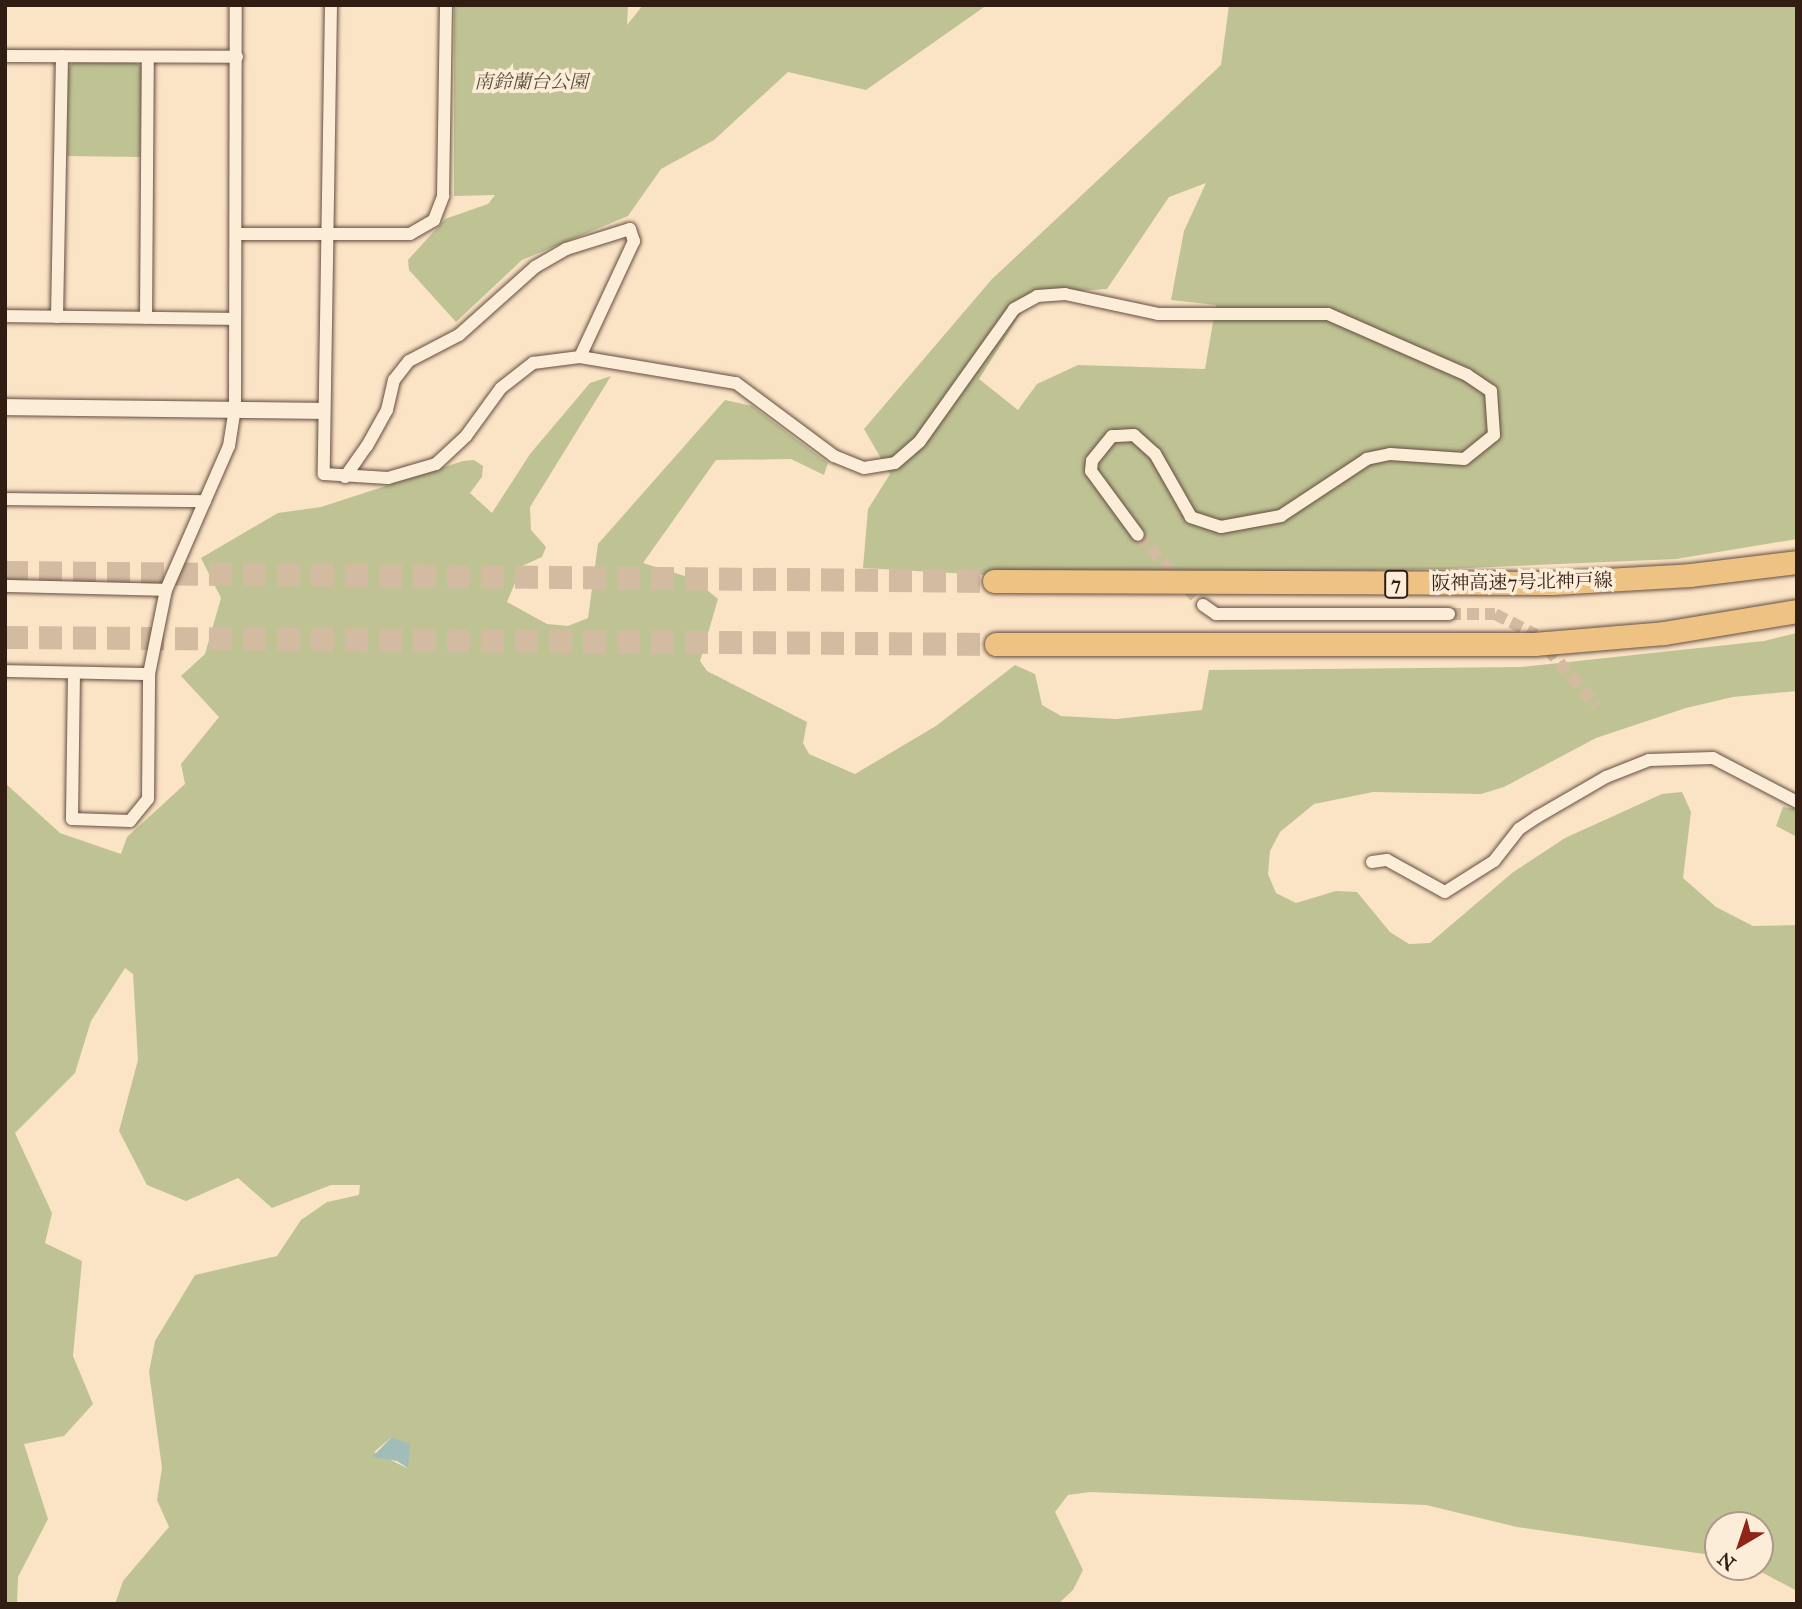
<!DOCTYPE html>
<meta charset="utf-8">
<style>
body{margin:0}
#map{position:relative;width:1802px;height:1609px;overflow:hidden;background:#fbe3c5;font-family:"IM FELL Great Primer","Noto Serif JP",serif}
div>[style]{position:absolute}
.green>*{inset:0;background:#bfc394}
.water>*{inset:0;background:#a0bdba}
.minor-tunnel>*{height:12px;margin-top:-6px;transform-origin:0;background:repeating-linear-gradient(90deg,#d3bba1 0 12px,transparent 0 18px)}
.motorway-tunnel>*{height:23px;margin-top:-11.5px;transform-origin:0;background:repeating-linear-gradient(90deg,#d3bba1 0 23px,transparent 0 34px)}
.roads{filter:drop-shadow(0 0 2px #644e40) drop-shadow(0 0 2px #644e40)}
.minor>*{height:12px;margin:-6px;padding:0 6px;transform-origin:6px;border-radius:6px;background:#fcedd9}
.tertiary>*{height:16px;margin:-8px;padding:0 8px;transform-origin:8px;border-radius:8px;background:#fcedd9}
.motorway>*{height:23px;margin:-11.5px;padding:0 11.5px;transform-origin:11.5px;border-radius:11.5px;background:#eec282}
span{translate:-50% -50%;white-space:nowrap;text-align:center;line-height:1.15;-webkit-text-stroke:7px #fcedd9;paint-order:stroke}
.shield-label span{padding:2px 5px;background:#fcedd9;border:2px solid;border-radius:5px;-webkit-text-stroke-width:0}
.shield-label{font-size:18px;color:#321d13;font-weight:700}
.park-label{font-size:19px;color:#5c4f3a;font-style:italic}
.street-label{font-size:19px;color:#321d13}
.frame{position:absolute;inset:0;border:7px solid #321d13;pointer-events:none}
.north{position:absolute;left:1704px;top:1511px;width:70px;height:70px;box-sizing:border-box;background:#fcedd9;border:2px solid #ab9a8a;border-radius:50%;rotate:219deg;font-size:19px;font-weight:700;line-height:28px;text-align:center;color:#321d13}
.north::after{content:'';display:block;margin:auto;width:24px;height:32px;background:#8f2418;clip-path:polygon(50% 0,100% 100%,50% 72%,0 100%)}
</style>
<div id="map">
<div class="green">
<i style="clip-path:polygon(454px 5px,628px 5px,627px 25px,643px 5px,987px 5px,866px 90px,788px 72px,714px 140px,661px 169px,628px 216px,522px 260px,456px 322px,409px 270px,408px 260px,445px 219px,488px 204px,495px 195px,454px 196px)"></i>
<i style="clip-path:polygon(evenodd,1229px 5px,1797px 5px,1797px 539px,1676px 559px,1445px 569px,987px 575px,863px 568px,868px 509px,890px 474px,864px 429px,992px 279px,1221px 65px,1229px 5px,1206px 183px,1184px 231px,1171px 300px,1216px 305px,1205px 369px,1078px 365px,1037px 384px,1018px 410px,979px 379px,1033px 294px,1107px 289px,1169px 197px,1206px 183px)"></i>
<i style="clip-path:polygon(74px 61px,134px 61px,142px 68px,140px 157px,67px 156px,68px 69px)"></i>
<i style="clip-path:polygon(evenodd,611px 376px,530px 507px,531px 530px,546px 547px,542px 557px,522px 566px,507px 602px,547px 624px,568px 626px,588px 618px,598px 544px,725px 400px,752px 406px,828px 463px,824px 475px,791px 459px,716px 460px,643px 563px,694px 579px,718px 599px,700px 661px,707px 671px,807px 722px,803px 743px,809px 754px,855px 774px,936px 726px,1015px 665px,1035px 674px,1042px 705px,1061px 716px,1116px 719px,1202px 710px,1209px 670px,1522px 667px,1764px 641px,1797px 633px,1797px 691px,1733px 697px,1686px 708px,1596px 738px,1504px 787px,1481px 794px,1373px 792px,1314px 804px,1280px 832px,1270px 851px,1268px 874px,1276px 893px,1296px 903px,1336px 891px,1357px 892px,1390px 932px,1409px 944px,1430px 943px,1512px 873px,1565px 838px,1662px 794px,1682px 792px,1691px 812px,1683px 878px,1716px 907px,1753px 926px,1797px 925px,1797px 1591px,1752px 1567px,1760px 1567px,1760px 1525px,1718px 1525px,1718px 1556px,1517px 1527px,1426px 1505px,1090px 1492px,1068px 1495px,1055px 1512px,1083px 1570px,1073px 1590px,1058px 1604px,115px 1604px,123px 1581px,169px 1527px,157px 1500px,162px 1468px,149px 1372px,155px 1341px,195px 1275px,277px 1256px,301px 1220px,327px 1202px,359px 1195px,360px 1185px,331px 1185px,272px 1208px,238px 1178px,186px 1201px,147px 1185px,119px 1131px,138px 1060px,133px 974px,125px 968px,91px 1021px,75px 1073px,15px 1133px,52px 1213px,45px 1243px,82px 1261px,73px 1356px,93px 1404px,64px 1436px,24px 1444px,48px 1519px,18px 1577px,17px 1604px,5px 1604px,5px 783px,60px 833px,121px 854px,127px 837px,185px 784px,181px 764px,219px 717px,181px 676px,205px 654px,221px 598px,201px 558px,278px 513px,321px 507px,463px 461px,474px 460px,483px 466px,482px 477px,470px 493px,492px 513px,530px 454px,590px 383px,611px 376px,392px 1437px,407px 1468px,374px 1452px,392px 1437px)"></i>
<i style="clip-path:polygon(1783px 807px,1797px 809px,1797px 837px,1776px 826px)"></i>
</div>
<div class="water">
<i style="clip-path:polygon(392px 1437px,410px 1444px,408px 1468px,397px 1461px,372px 1457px)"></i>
</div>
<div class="minor-tunnel">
<i style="left:1138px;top:535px;width:96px;rotate:47.1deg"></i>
<i style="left:1449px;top:614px;width:46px"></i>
<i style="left:1495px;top:614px;width:46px;rotate:27.1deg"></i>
<i style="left:1536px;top:635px;width:94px;rotate:49.7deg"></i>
</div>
<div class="motorway-tunnel">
<i style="left:5px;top:572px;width:989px;rotate:0.52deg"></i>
<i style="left:5px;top:637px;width:991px;rotate:0.4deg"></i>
</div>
<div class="roads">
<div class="minor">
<i style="left:331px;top:5px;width:469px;rotate:90.9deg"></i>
<i style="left:324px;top:474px;width:64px;rotate:3.6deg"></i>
<i style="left:388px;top:478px;width:50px;rotate:-16.3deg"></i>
<i style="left:436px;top:464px;width:41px;rotate:-43deg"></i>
<i style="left:466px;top:436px;width:59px;rotate:-53.9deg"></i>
<i style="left:501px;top:388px;width:41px;rotate:-38deg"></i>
<i style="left:533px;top:363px;width:47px;rotate:-7.3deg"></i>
<i style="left:580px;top:357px;width:158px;rotate:9.5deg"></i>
<i style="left:736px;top:383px;width:122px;rotate:36.7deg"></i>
<i style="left:834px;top:456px;width:32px;rotate:22deg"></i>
<i style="left:864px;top:468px;width:31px;rotate:-9deg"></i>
<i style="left:895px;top:463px;width:33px;rotate:-41deg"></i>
<i style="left:920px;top:441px;width:162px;rotate:-54.5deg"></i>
<i style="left:1014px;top:309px;width:26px;rotate:-29deg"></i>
<i style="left:1037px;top:296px;width:28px;rotate:-4deg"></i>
<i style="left:1065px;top:294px;width:95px;rotate:12.1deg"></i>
<i style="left:1158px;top:314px;width:170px"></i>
<i style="left:1328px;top:314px;width:152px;rotate:23.7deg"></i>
<i style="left:1467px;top:375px;width:29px;rotate:34deg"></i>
<i style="left:1491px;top:391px;width:44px;rotate:86.1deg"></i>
<i style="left:1494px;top:435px;width:38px;rotate:141deg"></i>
<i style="left:1464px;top:459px;width:74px;rotate:-176.1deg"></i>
<i style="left:1390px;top:454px;width:24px;rotate:168deg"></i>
<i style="left:1367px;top:459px;width:103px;rotate:146.5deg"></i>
<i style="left:1281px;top:516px;width:61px;rotate:169.6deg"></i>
<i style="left:1221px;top:527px;width:32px;rotate:-162deg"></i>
<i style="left:1191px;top:517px;width:73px;rotate:-119.7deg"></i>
<i style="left:1155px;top:454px;width:28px;rotate:-138deg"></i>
<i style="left:1134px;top:435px;width:22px;rotate:177deg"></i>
<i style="left:1112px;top:436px;width:32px;rotate:129deg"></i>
<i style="left:1092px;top:461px;width:10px;rotate:96deg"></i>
<i style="left:1091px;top:471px;width:79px;rotate:53.7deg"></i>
<i style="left:5px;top:56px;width:232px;rotate:0.2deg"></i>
<i style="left:236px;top:234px;width:174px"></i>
<i style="left:410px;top:234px;width:28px;rotate:-30deg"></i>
<i style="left:434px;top:220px;width:26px;rotate:-69deg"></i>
<i style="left:443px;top:196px;width:191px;rotate:-89.1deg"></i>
<i style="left:5px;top:316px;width:230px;rotate:0.7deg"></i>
<i style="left:57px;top:317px;width:261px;rotate:-88.9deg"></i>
<i style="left:146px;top:318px;width:261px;rotate:-89.6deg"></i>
<i style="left:345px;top:477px;width:38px;rotate:-55deg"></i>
<i style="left:367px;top:446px;width:41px;rotate:-60.9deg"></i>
<i style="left:387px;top:410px;width:31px;rotate:-77deg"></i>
<i style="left:394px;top:380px;width:24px;rotate:-52deg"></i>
<i style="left:409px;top:361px;width:56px;rotate:-27.5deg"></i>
<i style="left:459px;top:335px;width:102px;rotate:-41.8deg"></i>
<i style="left:535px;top:267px;width:36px;rotate:-30deg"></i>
<i style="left:566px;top:249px;width:67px;rotate:-17.4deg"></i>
<i style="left:630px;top:229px;width:13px;rotate:72deg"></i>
<i style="left:634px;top:241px;width:128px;rotate:115deg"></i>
<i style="left:5px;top:499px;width:200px;rotate:0.6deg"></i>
<i style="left:5px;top:586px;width:161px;rotate:1.4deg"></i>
<i style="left:1203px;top:605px;width:16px;rotate:35deg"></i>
<i style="left:1216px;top:614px;width:233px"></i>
<i style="left:5px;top:671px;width:144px;rotate:1.2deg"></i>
<i style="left:74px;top:673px;width:146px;rotate:90.8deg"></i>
<i style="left:72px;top:819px;width:58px;rotate:2deg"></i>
<i style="left:130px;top:821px;width:28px;rotate:-51deg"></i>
<i style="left:148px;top:799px;width:125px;rotate:-89.5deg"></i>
<i style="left:149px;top:674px;width:86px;rotate:-78.6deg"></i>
<i style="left:166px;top:590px;width:157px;rotate:-66.4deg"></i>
<i style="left:229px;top:446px;width:37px;rotate:-81deg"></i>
<i style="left:235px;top:409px;width:404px;rotate:-89.9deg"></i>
<i style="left:1372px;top:862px;width:15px;rotate:-8deg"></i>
<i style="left:1387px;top:860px;width:66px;rotate:28.9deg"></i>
<i style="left:1445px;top:892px;width:58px;rotate:-32.3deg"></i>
<i style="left:1494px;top:861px;width:41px;rotate:-52deg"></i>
<i style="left:1519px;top:829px;width:22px;rotate:-34deg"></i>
<i style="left:1537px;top:817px;width:80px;rotate:-30.1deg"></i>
<i style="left:1606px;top:777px;width:46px;rotate:-21.6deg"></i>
<i style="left:1649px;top:760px;width:64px;rotate:-1.8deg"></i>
<i style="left:1713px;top:758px;width:95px;rotate:27.6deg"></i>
</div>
<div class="tertiary">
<i style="left:5px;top:407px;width:317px;rotate:0.7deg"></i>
</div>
<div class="motorway">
<i style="left:994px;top:581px;width:559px;rotate:0.2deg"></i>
<i style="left:1553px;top:583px;width:137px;rotate:-3.3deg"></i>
<i style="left:1690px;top:575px;width:108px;rotate:-6.9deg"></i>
<i style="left:996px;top:644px;width:538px"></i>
<i style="left:1534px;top:644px;width:130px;rotate:-4.8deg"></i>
<i style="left:1664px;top:633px;width:135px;rotate:-9.4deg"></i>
</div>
</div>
<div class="shield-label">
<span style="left:1396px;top:584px">7</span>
</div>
<div class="park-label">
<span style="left:531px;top:82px">南鈴蘭台公園</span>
</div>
<div class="street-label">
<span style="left:1522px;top:582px;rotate:-1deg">阪神高速7号北神戸線</span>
</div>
<div class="frame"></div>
<div class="north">N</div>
</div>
